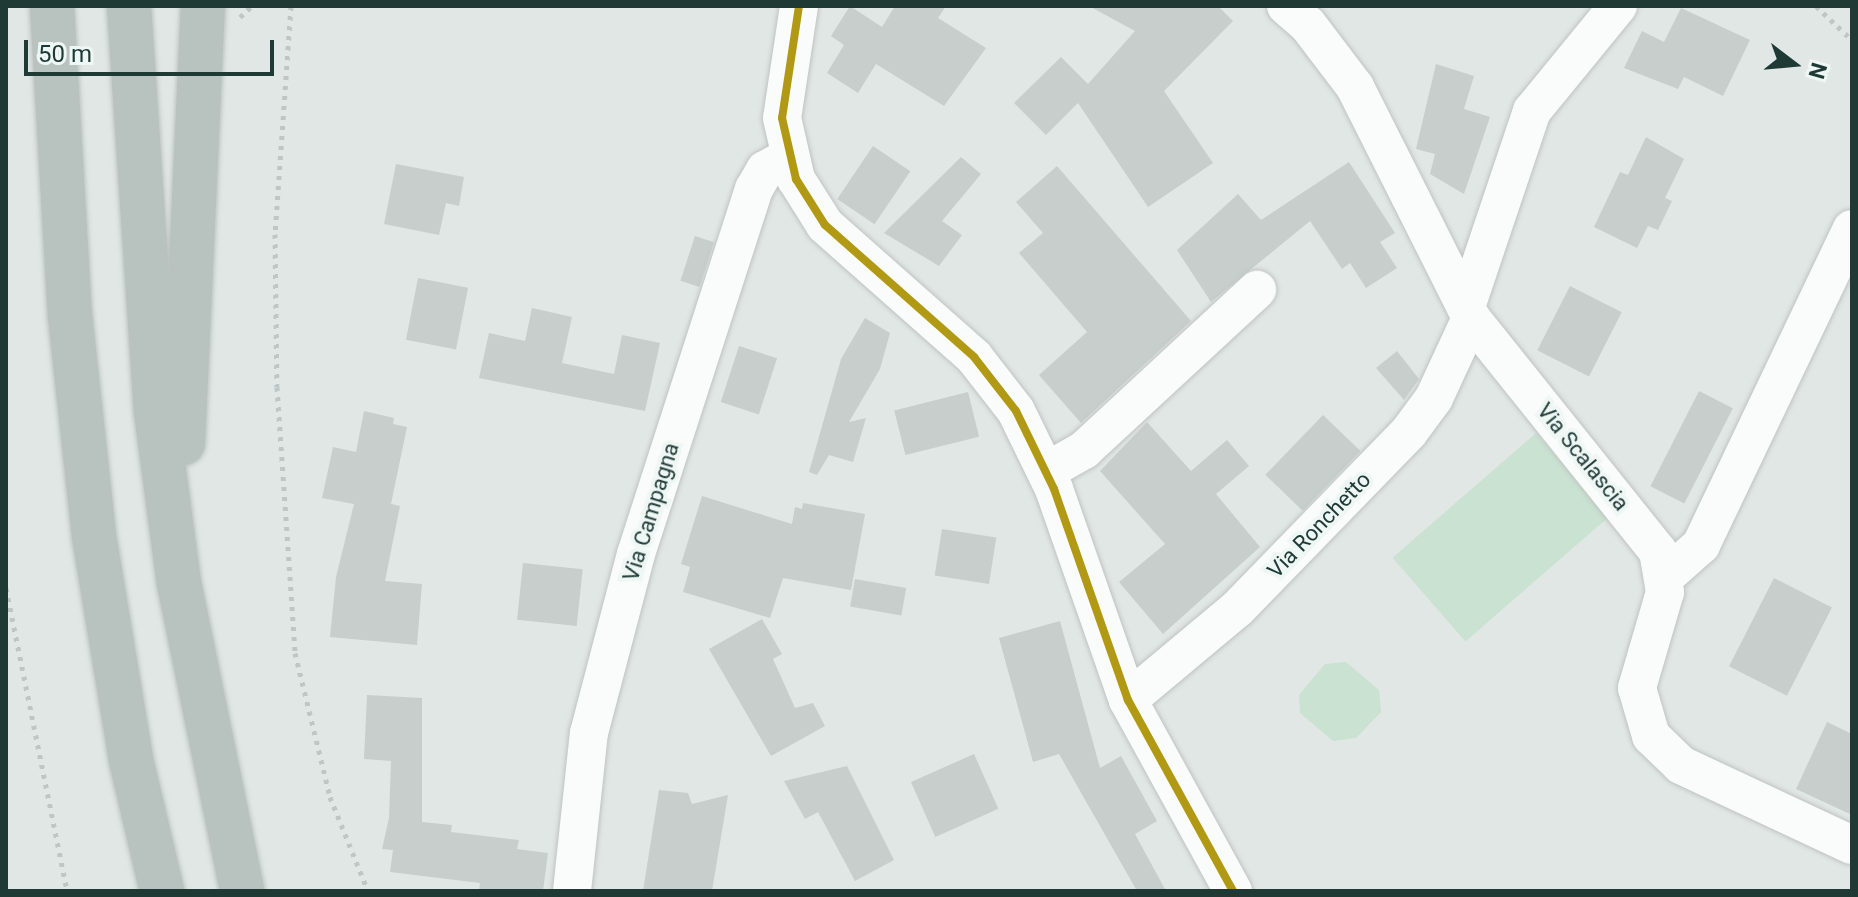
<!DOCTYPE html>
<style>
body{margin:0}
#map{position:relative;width:1858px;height:897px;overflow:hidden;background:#e1e7e4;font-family:Roboto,sans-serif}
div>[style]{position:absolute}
.green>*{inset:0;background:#c9e2d1;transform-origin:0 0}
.building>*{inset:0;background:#c8cecc;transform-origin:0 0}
.path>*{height:5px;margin-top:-2.5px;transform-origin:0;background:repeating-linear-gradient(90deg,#bfc7c6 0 4px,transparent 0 10px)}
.roads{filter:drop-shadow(0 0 2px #bec4c2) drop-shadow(0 0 2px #bec4c2)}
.minor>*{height:38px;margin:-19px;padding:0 19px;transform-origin:19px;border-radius:19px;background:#fafbfb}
.highway>*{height:44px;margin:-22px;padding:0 22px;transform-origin:22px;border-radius:22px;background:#b8c2bf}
.bus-1>*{height:8px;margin:-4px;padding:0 4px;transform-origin:4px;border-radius:4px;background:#b19913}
span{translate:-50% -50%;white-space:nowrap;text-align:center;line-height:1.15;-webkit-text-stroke:8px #eef7f3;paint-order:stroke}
.street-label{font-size:22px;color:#1f3a35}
.frame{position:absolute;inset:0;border:8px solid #1f3a35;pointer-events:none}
.north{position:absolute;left:1754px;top:24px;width:80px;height:80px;-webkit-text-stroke:6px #eef7f3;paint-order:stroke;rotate:106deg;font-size:22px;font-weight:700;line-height:32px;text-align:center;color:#1f3a35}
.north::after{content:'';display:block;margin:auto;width:28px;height:36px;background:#1f3a35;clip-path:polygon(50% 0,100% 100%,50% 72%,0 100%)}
.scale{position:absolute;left:24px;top:40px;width:250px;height:36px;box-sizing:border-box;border:4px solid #1f3a35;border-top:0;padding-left:10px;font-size:24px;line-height:28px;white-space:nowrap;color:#1f3a35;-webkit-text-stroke:6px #eef7f3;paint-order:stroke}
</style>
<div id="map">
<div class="green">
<i style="left:1536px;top:433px;width:111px;height:190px;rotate:49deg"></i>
<i style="clip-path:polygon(1346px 662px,1379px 690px,1381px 712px,1356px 738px,1333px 741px,1300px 713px,1299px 695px,1325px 664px)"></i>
</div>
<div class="building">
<i style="clip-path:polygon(850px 6px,882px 27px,895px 6px,946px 6px,938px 18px,986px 48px,944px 106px,876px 64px,858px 93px,827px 73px,844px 45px,831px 36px)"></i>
<i style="clip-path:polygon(1089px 6px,1218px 6px,1233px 21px,1164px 91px,1213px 163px,1148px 207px,1078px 103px,1046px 135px,1014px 103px,1061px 57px,1088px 84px,1135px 31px)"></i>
<i style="clip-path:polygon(1681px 8px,1750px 40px,1723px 96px,1684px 77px,1678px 89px,1624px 68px,1642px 31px,1664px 42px)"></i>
<i style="clip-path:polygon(1436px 64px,1474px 76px,1464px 109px,1490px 117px,1464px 194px,1430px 174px,1435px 154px,1416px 149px)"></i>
<i style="clip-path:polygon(1646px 137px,1684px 159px,1665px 198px,1672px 201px,1658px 230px,1648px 226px,1637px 248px,1594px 227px,1620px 172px,1628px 175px)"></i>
<i style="left:873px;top:146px;width:45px;height:64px;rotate:34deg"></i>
<i style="clip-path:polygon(961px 157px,981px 174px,942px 221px,962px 235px,939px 266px,884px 233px)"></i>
<i style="clip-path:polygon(1349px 162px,1395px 233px,1380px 242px,1397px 268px,1366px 288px,1350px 263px,1342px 269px,1310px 221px,1211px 302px,1177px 250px,1238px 194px,1261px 220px)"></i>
<i style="clip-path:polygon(396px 164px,464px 177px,459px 206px,446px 203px,439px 235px,384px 224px)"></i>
<i style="clip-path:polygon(1057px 166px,1191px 321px,1081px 423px,1039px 375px,1087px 332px,1019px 253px,1043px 233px,1016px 202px)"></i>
<i style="left:695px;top:236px;width:20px;height:47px;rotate:18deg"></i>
<i style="left:418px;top:278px;width:51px;height:63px;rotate:11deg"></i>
<i style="left:1570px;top:286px;width:58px;height:72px;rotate:27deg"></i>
<i style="clip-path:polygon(532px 308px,572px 317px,562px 363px,614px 374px,622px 335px,660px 343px,645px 411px,479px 378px,489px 333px,525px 341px)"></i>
<i style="clip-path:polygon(865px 318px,890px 333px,880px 369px,849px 422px,866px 418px,853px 462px,829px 455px,817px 475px,809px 472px,841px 359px)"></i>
<i style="left:739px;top:346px;width:40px;height:59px;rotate:18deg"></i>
<i style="clip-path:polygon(1397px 351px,1419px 379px,1404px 400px,1376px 368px)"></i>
<i style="left:1699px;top:391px;width:38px;height:107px;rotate:27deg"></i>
<i style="left:968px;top:392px;width:46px;height:76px;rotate:76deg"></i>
<i style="clip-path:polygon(364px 411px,394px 418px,393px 424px,407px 427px,391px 504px,400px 506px,385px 581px,422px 584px,417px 645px,330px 637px,336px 577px,354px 504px,322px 498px,333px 447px,356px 452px)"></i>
<i style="left:1323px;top:415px;width:52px;height:83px;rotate:44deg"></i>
<i style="clip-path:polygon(1147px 422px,1191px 471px,1227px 440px,1249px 466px,1216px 494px,1260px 547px,1163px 634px,1119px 582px,1165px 544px,1100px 471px)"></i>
<i style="clip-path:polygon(702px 496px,792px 524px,795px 507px,802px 509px,803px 503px,865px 514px,851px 590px,783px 578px,770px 618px,683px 592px,690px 567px,681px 564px)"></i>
<i style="left:942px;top:529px;width:55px;height:47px;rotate:9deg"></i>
<i style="left:523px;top:563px;width:60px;height:57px;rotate:6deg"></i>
<i style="left:1774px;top:578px;width:65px;height:99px;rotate:27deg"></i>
<i style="left:855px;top:579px;width:52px;height:28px;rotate:10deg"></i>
<i style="clip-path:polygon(762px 619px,782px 654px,773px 659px,795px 708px,813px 703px,825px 726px,771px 756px,709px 649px)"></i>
<i style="clip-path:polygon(1060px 621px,1100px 768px,1121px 756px,1157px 821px,1135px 834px,1166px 891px,1137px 891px,1059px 754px,1033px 762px,999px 638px)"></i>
<i style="clip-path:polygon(367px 695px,422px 698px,422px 822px,452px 825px,451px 832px,519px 840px,517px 849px,548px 853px,543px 891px,479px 891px,480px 883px,390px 872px,393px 850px,382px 849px,389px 818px,391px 761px,364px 759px)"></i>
<i style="clip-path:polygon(1827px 722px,1852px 734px,1852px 815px,1796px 789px)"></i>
<i style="left:974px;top:754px;width:60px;height:69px;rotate:66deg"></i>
<i style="clip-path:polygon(847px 766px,894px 860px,855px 881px,818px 812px,805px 819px,784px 781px)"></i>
<i style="clip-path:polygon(659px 790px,688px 793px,692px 804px,728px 795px,712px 891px,643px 891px)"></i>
</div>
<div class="path">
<i style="left:291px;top:6px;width:229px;rotate:94deg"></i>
<i style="left:275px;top:234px;width:153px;rotate:89.3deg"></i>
<i style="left:277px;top:387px;width:267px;rotate:86.1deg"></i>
<i style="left:295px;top:653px;width:148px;rotate:76.3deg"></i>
<i style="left:330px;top:797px;width:101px;rotate:68deg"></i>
<i style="left:1816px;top:6px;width:50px;rotate:43.4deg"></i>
<i style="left:240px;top:17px;width:16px;rotate:-43deg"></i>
<i style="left:6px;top:588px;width:309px;rotate:78.6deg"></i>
</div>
<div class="roads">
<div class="minor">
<i style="left:799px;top:6px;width:113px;rotate:98.6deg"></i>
<i style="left:782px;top:118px;width:63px;rotate:77.1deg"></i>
<i style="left:796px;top:179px;width:54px;rotate:57.8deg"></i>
<i style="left:825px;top:225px;width:199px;rotate:41.5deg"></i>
<i style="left:974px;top:357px;width:68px;rotate:52.1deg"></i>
<i style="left:1016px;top:411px;width:87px;rotate:64deg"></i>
<i style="left:1054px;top:489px;width:224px;rotate:70.7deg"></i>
<i style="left:1128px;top:700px;width:218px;rotate:61.2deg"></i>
<i style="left:1286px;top:6px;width:29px;rotate:41deg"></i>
<i style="left:1308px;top:25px;width:78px;rotate:52.8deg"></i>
<i style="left:1355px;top:87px;width:258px;rotate:63.3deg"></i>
<i style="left:1471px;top:318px;width:299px;rotate:51.3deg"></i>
<i style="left:1658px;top:551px;width:42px;rotate:80.3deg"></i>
<i style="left:1665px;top:592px;width:100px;rotate:106.3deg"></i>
<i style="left:1637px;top:688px;width:50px;rotate:73.7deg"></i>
<i style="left:1651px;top:736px;width:42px;rotate:44deg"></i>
<i style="left:1681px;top:765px;width:189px;rotate:25.1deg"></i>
<i style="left:1466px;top:307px;width:207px;rotate:-71.4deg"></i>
<i style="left:1532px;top:111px;width:136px;rotate:-50.7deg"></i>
<i style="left:1047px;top:471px;width:43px;rotate:-29.6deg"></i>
<i style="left:1084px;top:450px;width:236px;rotate:-42.8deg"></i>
<i style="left:1666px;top:576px;width:47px;rotate:-41.5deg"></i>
<i style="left:1701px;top:545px;width:350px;rotate:-64.5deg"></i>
<i style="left:1128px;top:700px;width:143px;rotate:-39.9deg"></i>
<i style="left:1238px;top:608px;width:245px;rotate:-45.8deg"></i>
<i style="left:1409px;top:432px;width:42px;rotate:-53.7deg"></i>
<i style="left:1434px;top:398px;width:88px;rotate:-65.2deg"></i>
<i style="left:572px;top:891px;width:159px;rotate:-83.9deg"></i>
<i style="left:589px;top:733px;width:185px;rotate:-75.3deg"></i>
<i style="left:636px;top:554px;width:384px;rotate:-72.1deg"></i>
<i style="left:754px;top:189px;width:22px;rotate:-60deg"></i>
<i style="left:765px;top:170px;width:26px;rotate:-29deg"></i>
</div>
<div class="highway">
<i style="left:52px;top:6px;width:310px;rotate:86.7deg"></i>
<i style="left:70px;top:315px;width:222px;rotate:83.8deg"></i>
<i style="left:94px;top:536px;width:227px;rotate:80.6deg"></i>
<i style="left:131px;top:760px;width:135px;rotate:76.7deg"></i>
<i style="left:129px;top:6px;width:406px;rotate:86.2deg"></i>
<i style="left:156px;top:411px;width:174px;rotate:82.4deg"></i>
<i style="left:179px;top:583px;width:314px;rotate:78.4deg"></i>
<i style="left:183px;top:443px;width:437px;rotate:-87.4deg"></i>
</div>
</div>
<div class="bus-1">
<i style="left:799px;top:6px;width:113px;rotate:98.6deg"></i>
<i style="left:782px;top:118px;width:63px;rotate:77.1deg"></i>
<i style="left:796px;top:179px;width:54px;rotate:57.8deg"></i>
<i style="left:825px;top:225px;width:199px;rotate:41.5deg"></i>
<i style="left:974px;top:357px;width:68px;rotate:52.1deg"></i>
<i style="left:1016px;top:411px;width:87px;rotate:64deg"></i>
<i style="left:1054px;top:489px;width:224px;rotate:70.7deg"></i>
<i style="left:1128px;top:700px;width:218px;rotate:61.2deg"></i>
</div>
<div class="street-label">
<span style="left:1583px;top:457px;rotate:51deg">Via Scalascia</span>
<span style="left:651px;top:512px;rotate:-73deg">Via Campagna</span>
<span style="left:1319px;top:525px;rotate:-46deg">Via Ronchetto</span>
</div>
<div class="frame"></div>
<div class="north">N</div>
<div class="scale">50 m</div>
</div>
